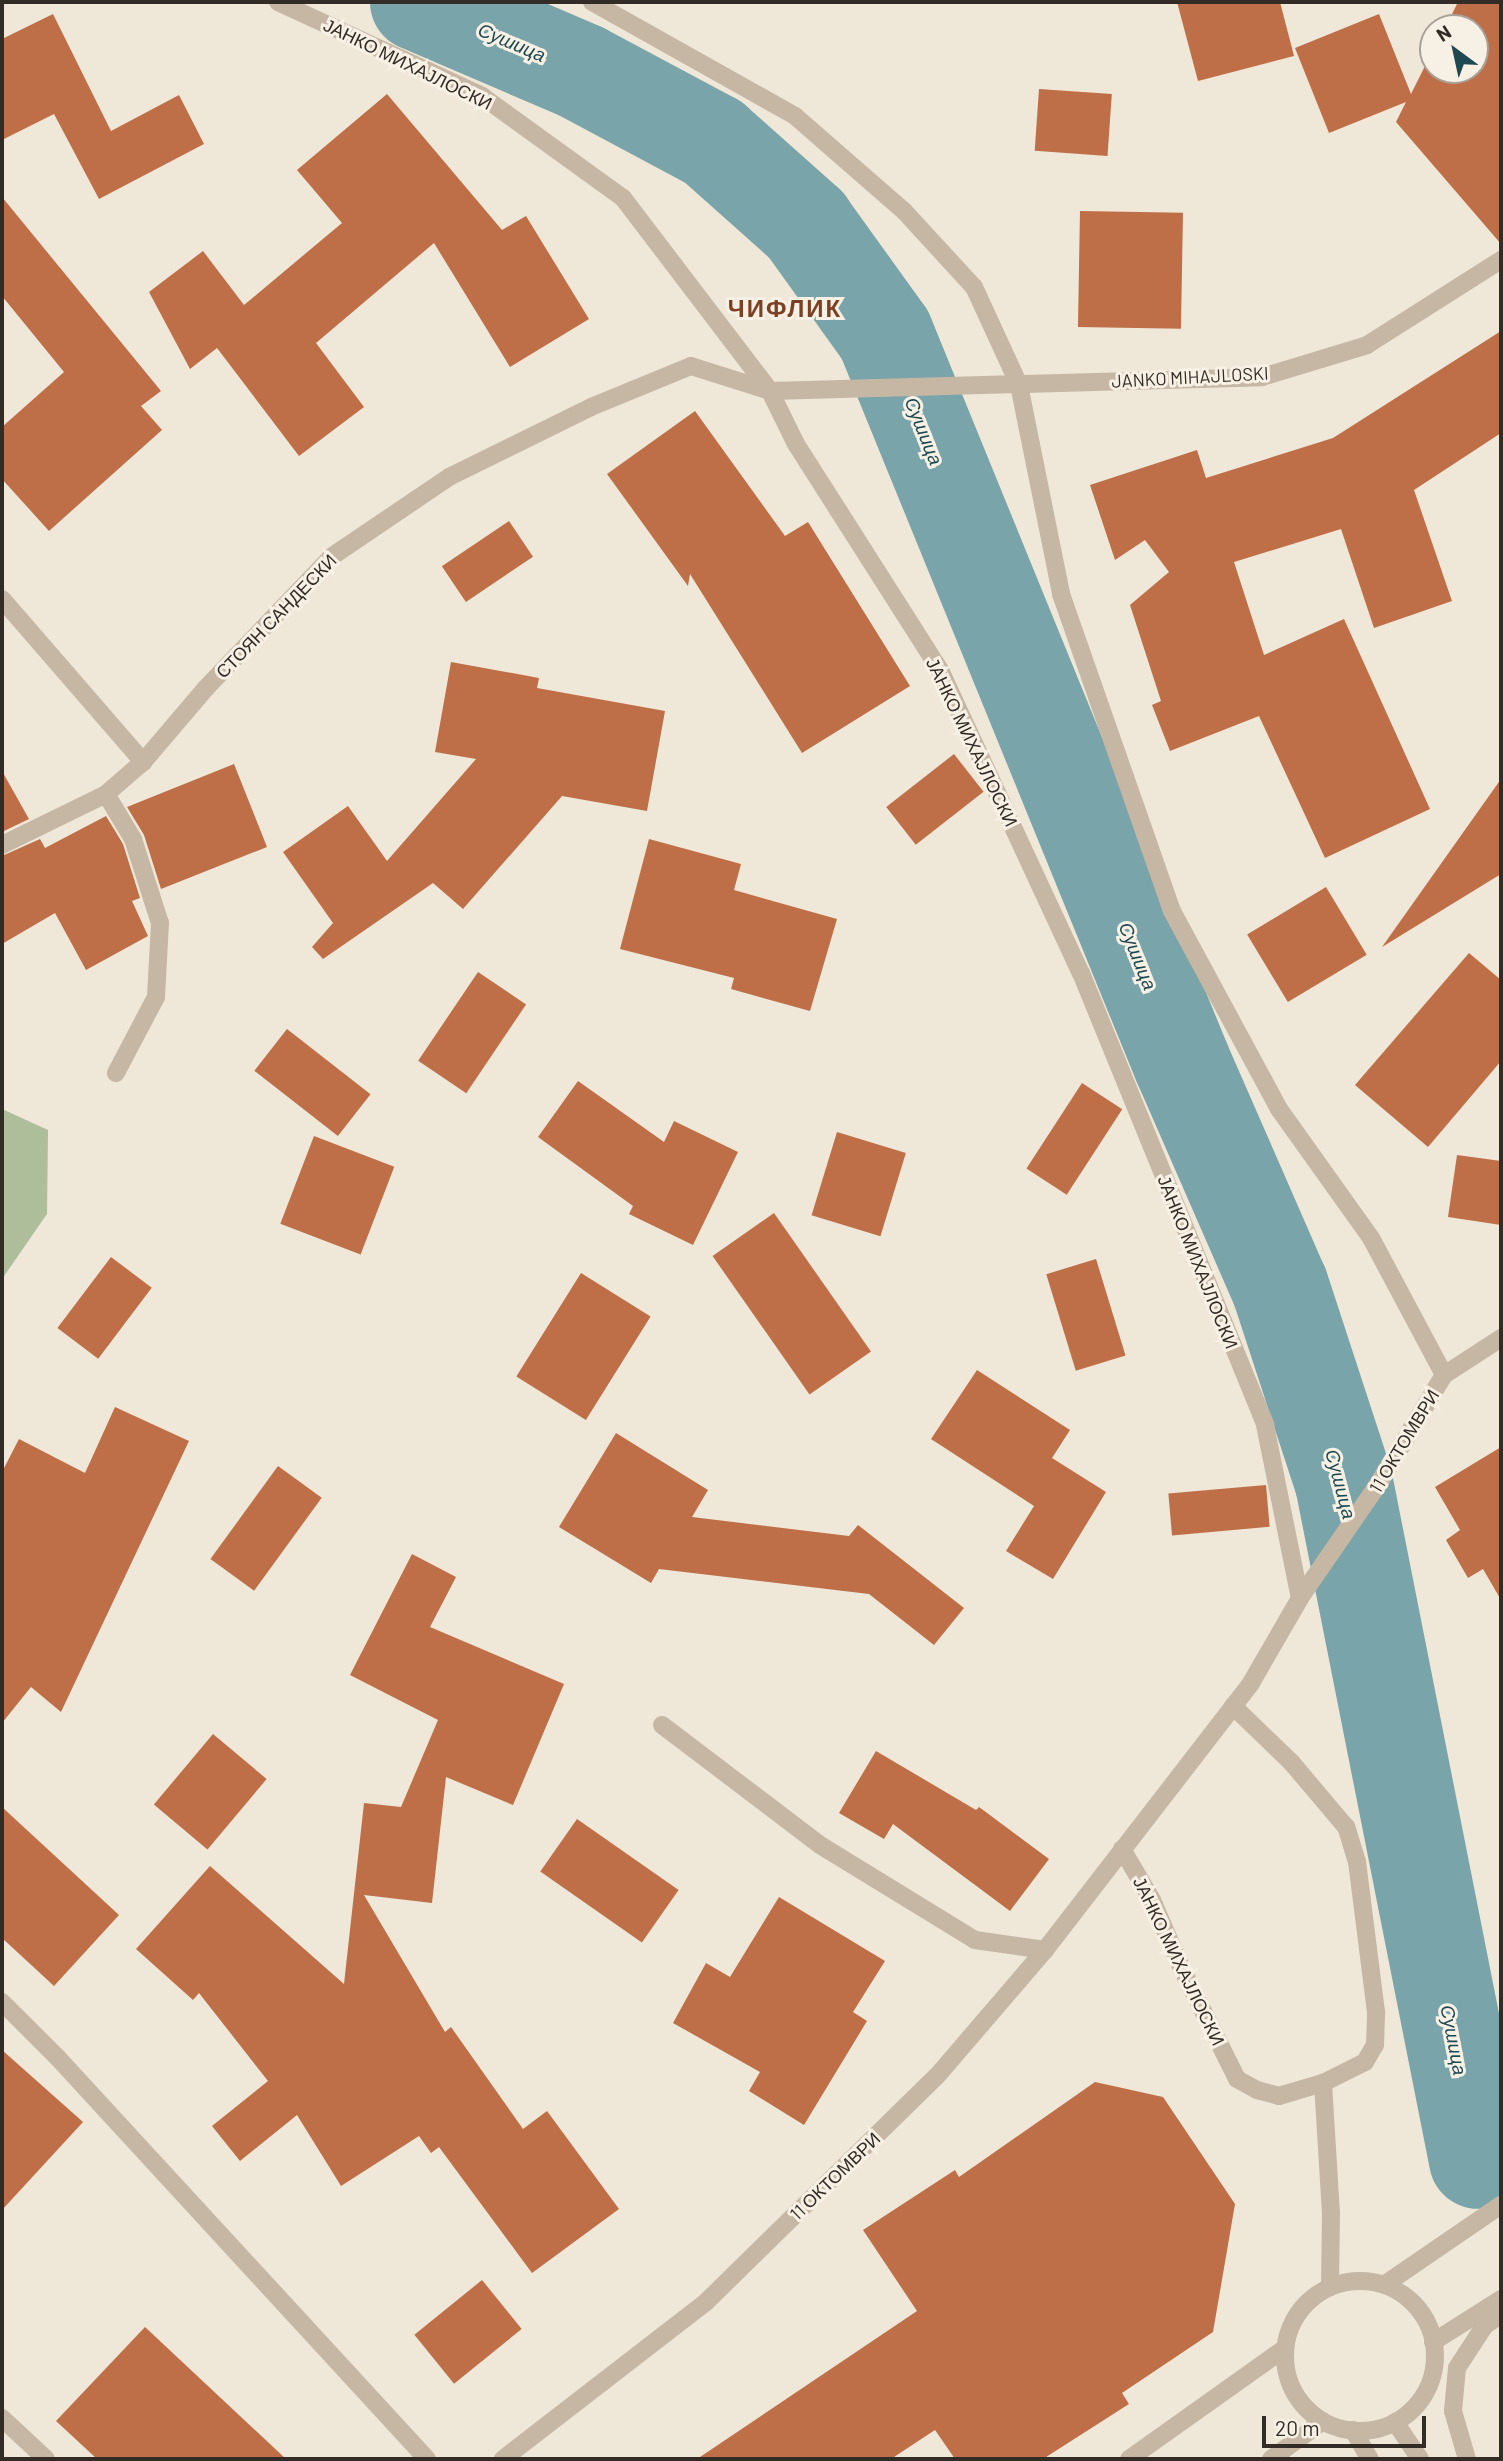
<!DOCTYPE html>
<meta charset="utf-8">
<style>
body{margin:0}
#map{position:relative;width:1503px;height:2461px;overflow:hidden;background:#efe7d8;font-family:Barlow,sans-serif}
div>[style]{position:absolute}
.green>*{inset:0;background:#aebd9a}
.river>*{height:98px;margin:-49px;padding:0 49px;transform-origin:49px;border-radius:49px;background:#79a4aa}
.building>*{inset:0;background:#be6f47;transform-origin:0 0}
.pedestrian>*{height:18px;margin:-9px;padding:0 9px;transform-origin:9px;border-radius:9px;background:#c6b7a5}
.minor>*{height:18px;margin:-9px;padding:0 9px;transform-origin:9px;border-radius:9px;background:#c6b7a5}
.minor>.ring{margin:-9px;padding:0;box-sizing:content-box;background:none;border:18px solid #c6b7a5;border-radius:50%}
span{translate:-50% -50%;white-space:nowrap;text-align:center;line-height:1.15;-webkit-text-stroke:6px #f7f0e4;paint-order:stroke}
.street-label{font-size:18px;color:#332b26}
.water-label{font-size:19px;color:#1e4951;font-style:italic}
.district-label{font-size:24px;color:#7c4124;font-weight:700;letter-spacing:2px}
.frame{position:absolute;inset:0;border:4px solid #332b26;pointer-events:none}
.north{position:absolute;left:1419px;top:14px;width:70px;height:70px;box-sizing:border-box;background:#f7f0e4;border:2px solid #a9a198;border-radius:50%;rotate:327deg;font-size:19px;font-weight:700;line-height:28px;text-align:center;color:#332b26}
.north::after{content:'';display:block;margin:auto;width:24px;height:32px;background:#1e4951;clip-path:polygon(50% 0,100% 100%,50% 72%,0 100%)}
.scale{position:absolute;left:1262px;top:2416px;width:164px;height:32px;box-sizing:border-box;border:4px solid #332b26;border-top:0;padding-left:9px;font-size:21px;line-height:24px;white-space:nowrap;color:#332b26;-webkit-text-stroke:5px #f7f0e4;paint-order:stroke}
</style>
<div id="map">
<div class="green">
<i style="clip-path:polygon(2px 1109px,48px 1130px,47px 1214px,2px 1279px)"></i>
</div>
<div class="river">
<i style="left:419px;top:2px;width:177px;rotate:23.2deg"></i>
<i style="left:582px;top:72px;width:149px;rotate:28.1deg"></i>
<i style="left:713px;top:142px;width:125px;rotate:41.7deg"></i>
<i style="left:806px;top:225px;width:135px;rotate:54.3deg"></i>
<i style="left:885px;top:335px;width:786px;rotate:67.81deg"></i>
<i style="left:1182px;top:1063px;width:244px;rotate:66.4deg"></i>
<i style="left:1280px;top:1287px;width:206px;rotate:71.9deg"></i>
<i style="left:1344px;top:1483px;width:690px;rotate:78.8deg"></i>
</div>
<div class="building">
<i style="clip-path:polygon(1177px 2px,1280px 2px,1294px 56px,1198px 81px)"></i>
<i style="clip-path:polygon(1458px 2px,1501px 2px,1501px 244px,1396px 122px,1406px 102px,1329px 133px,1295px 48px,1379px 14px,1411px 94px,1433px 50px,1433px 70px,1475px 70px,1475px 28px,1445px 28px)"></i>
<i style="clip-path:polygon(53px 14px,111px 131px,179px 95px,204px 144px,99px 199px,54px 114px,2px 140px,2px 39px)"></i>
<i style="left:1039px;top:89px;width:73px;height:62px;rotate:4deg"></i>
<i style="clip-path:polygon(387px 94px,502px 230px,526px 216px,589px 319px,510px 367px,434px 243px,316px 343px,364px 407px,299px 456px,217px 348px,190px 369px,149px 292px,203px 251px,244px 305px,342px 223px,297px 170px)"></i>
<i style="clip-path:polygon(2px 197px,161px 391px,141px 406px,162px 430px,49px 531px,2px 479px,2px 427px,64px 372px,2px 296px)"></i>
<i style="left:1080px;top:211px;width:103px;height:116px;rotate:1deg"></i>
<i style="clip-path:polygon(1501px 331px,1501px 433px,1414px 490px,1452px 601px,1374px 628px,1341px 529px,1234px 562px,1264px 655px,1344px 619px,1430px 809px,1325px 858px,1259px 716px,1170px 751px,1152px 705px,1161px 701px,1130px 605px,1169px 572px,1145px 540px,1115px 560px,1090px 485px,1197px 450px,1206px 478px,1333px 438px)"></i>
<i style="clip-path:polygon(695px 411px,785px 536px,808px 522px,910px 686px,802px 753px,690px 574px,688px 586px,607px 474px)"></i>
<i style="left:509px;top:521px;width:43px;height:81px;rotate:56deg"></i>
<i style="clip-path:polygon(451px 662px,539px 678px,537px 688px,665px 711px,647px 811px,562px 796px,463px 909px,433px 883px,323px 959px,312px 947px,333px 923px,283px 852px,348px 806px,387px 861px,476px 759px,435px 752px)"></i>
<i style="left:954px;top:754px;width:48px;height:86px;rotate:52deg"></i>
<i style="clip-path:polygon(234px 764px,267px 847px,161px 889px,144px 835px,127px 807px)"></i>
<i style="clip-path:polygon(2px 771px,29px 819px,2px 832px)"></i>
<i style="clip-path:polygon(1501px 779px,1501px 874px,1382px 947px)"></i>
<i style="clip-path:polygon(106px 816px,123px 844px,140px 898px,132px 901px,148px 936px,86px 970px,55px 913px,2px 944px,2px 856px,40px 839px,45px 848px)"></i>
<i style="clip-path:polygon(649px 839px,741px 864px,734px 890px,837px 919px,810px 1011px,731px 989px,734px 978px,620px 949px)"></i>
<i style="left:1326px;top:887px;width:79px;height:92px;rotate:59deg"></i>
<i style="clip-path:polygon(1469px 953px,1501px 980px,1501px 1061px,1428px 1147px,1355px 1085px)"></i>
<i style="left:478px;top:972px;width:58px;height:107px;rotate:34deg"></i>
<i style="left:287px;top:1029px;width:106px;height:53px;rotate:38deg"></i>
<i style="clip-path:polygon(578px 1081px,664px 1142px,674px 1121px,738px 1152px,693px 1245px,629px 1214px,633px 1206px,538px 1137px)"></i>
<i style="left:1082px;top:1083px;width:48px;height:102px;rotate:33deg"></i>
<i style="left:837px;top:1132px;width:72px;height:87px;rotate:17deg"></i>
<i style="left:314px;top:1136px;width:86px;height:94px;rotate:21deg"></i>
<i style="clip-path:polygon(1457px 1155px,1501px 1161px,1501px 1225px,1448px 1217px)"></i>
<i style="left:774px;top:1213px;width:169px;height:75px;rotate:55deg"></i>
<i style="left:111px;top:1257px;width:51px;height:89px;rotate:37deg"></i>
<i style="left:1096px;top:1259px;width:101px;height:52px;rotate:73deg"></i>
<i style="left:581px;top:1273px;width:82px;height:122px;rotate:32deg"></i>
<i style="clip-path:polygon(977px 1370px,1070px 1430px,1052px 1458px,1106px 1492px,1053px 1579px,1006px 1551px,1034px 1506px,931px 1439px)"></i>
<i style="clip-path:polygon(115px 1407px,189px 1441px,61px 1712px,31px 1687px,2px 1723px,2px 1472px,19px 1439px,85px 1473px)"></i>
<i style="clip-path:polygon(616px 1433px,708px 1490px,692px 1517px,849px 1536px,858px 1525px,964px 1608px,934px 1645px,869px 1594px,659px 1569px,651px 1583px,559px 1527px)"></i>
<i style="clip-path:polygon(1501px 1447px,1501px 1600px,1483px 1569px,1468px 1578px,1446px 1540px,1460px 1530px,1435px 1487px)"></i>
<i style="left:278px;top:1466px;width:54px;height:115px;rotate:36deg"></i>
<i style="left:1266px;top:1485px;width:42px;height:98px;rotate:85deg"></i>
<i style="clip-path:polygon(412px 1554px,456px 1577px,430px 1627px,564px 1684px,513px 1805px,446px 1777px,432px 1903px,364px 1895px,445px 2032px,451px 2027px,523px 2129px,547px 2111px,619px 2209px,532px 2273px,439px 2147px,431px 2153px,419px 2136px,341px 2186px,297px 2115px,240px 2161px,212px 2126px,268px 2081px,199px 1993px,193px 2000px,136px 1949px,210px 1866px,344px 1984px,364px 1803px,401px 1807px,438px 1720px,350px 1675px)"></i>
<i style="left:213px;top:1734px;width:70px;height:92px;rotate:40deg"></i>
<i style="clip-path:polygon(876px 1751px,976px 1810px,979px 1807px,1049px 1859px,1010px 1911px,893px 1824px,884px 1839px,839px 1813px)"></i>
<i style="clip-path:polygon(2px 1807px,119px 1915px,54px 1986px,2px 1938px)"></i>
<i style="left:577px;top:1819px;width:124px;height:64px;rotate:35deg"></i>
<i style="clip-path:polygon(779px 1897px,885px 1961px,853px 2012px,867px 2021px,804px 2125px,749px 2091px,760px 2072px,673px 2023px,706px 1963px,730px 1977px)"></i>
<i style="clip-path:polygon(2px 2050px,83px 2122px,2px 2210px)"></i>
<i style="clip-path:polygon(1095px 2082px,1163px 2097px,1235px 2204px,1213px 2332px,1122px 2393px,1129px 2404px,1043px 2459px,955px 2459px,935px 2430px,891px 2459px,697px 2459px,917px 2311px,863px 2230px,955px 2170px,959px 2177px)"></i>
<i style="left:482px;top:2280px;width:63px;height:87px;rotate:51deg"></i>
<i style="clip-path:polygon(145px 2327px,286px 2459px,97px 2459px,56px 2421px)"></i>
</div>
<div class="pedestrian">
<i style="left:1467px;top:2459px;width:50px;rotate:-106.3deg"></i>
<i style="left:1453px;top:2411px;width:43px;rotate:-84.7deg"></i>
<i style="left:1457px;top:2368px;width:51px;rotate:-56.9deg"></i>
<i style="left:1485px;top:2325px;width:19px;rotate:-32deg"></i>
</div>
<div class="minor">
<i style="left:278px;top:2px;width:225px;rotate:24.7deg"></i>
<i style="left:482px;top:96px;width:174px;rotate:35.9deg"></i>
<i style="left:623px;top:198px;width:243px;rotate:52.7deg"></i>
<i style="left:770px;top:391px;width:59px;rotate:63.9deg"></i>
<i style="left:796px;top:444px;width:270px;rotate:57.5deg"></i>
<i style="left:941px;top:672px;width:332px;rotate:65.1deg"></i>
<i style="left:1081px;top:973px;width:488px;rotate:67.8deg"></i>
<i style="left:1265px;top:1425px;width:177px;rotate:78.6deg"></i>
<i style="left:592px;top:2px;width:233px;rotate:29.3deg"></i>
<i style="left:795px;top:116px;width:145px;rotate:41.1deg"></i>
<i style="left:904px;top:211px;width:103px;rotate:47.4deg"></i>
<i style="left:974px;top:287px;width:108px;rotate:65.3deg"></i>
<i style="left:1019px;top:385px;width:213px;rotate:78.6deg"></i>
<i style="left:1061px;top:594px;width:336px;rotate:70.7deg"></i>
<i style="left:1172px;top:911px;width:225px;rotate:61.6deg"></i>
<i style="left:1279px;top:1109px;width:158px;rotate:54.5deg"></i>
<i style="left:1371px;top:1238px;width:155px;rotate:61.9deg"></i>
<i style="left:2px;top:599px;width:216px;rotate:49.1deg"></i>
<i style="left:106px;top:794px;width:52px;rotate:59deg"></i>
<i style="left:133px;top:839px;width:88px;rotate:72.2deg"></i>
<i style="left:160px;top:923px;width:74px;rotate:93.1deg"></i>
<i style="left:156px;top:997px;width:86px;rotate:117.8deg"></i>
<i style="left:2px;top:845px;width:116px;rotate:-26.1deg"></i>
<i style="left:106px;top:794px;width:49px;rotate:-40.9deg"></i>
<i style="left:143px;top:762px;width:97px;rotate:-49.6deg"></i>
<i style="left:206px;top:688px;width:181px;rotate:-46.3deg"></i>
<i style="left:331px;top:557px;width:143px;rotate:-34.1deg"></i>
<i style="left:449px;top:477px;width:158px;rotate:-26.2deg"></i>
<i style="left:591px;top:407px;width:108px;rotate:-22.3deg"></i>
<i style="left:691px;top:366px;width:83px;rotate:17.6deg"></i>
<i style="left:770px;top:391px;width:492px;rotate:-1.6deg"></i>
<i style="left:1262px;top:377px;width:110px;rotate:-16.9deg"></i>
<i style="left:1367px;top:345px;width:159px;rotate:-32.4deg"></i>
<i style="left:662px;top:1725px;width:198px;rotate:37.2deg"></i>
<i style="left:820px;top:1845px;width:182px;rotate:31.5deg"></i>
<i style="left:975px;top:1940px;width:71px;rotate:8.1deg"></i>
<i style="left:1122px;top:1849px;width:59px;rotate:59.5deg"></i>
<i style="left:1152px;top:1900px;width:73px;rotate:66.6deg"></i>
<i style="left:1181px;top:1967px;width:125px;rotate:63.4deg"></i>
<i style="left:1237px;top:2079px;width:23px;rotate:29deg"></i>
<i style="left:1257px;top:2090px;width:23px;rotate:15deg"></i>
<i style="left:1279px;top:2096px;width:46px;rotate:-16.5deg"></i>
<i style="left:1323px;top:2083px;width:47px;rotate:-26.6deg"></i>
<i style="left:1365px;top:2062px;width:20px;rotate:-60deg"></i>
<i style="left:1375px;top:2045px;width:33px;rotate:-88deg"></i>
<i style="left:1376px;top:2012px;width:151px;rotate:-97.2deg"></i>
<i style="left:1357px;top:1862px;width:37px;rotate:-107deg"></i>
<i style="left:1346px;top:1827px;width:84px;rotate:-130.2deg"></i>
<i style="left:1292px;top:1763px;width:82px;rotate:-136deg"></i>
<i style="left:2px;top:2002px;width:79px;rotate:45deg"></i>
<i style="left:58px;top:2058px;width:545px;rotate:47.38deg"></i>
<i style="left:1323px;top:2083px;width:131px;rotate:86.5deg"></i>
<i style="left:1331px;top:2214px;width:73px;rotate:90.8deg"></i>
<i class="ring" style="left:1285px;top:2281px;width:132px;height:132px"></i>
<i style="left:1384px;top:2285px;width:142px;rotate:-34.4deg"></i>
<i style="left:1433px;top:2342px;width:80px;rotate:-32.3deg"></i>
<i style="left:2px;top:2418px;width:60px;rotate:43deg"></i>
<i style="left:1395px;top:2422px;width:45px;rotate:56deg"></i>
<i style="left:1353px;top:2430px;width:34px;rotate:60deg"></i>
<i style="left:503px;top:2459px;width:257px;rotate:-37.7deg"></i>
<i style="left:706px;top:2302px;width:323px;rotate:-44.4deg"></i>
<i style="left:937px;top:2076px;width:166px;rotate:-49.4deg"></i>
<i style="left:1045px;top:1950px;width:337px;rotate:-52.3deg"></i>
<i style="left:1251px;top:1683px;width:98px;rotate:-60deg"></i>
<i style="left:1300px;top:1598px;width:140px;rotate:-55.5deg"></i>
<i style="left:1379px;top:1483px;width:126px;rotate:-59deg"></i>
<i style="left:1444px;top:1375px;width:68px;rotate:-33deg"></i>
<i style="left:1129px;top:2459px;width:191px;rotate:-35.4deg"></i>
<i style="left:1271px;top:2459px;width:64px;rotate:-36.2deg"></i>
</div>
<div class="street-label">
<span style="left:408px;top:64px;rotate:26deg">ЈАНКО МИХАЈЛОСКИ</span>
<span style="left:1190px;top:377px;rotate:-3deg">JANKO MIHAJLOSKI</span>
<span style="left:276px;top:616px;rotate:-46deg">СТОЯН САНДЕСКИ</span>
<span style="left:972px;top:742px;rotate:64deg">ЈАНКО МИХАЈЛОСКИ</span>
<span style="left:1198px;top:1262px;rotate:68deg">ЈАНКО МИХАЈЛОСКИ</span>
<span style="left:1404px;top:1441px;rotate:-59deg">11 ОКТОМВРИ</span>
<span style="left:1179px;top:1961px;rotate:64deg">ЈАНКО МИХАЈЛОСКИ</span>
<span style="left:835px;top:2176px;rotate:-44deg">11 ОКТОМВРИ</span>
</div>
<div class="water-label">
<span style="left:512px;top:42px;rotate:23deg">Сушица</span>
<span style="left:924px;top:431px;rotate:68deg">Сушица</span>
<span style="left:1138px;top:956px;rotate:68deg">Сушица</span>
<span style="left:1341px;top:1484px;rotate:75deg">Сушица</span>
<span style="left:1454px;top:2040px;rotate:79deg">Сушица</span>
</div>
<div class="district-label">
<span style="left:785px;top:308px">ЧИФЛИК</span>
</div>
<div class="frame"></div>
<div class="north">N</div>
<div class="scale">20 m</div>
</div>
